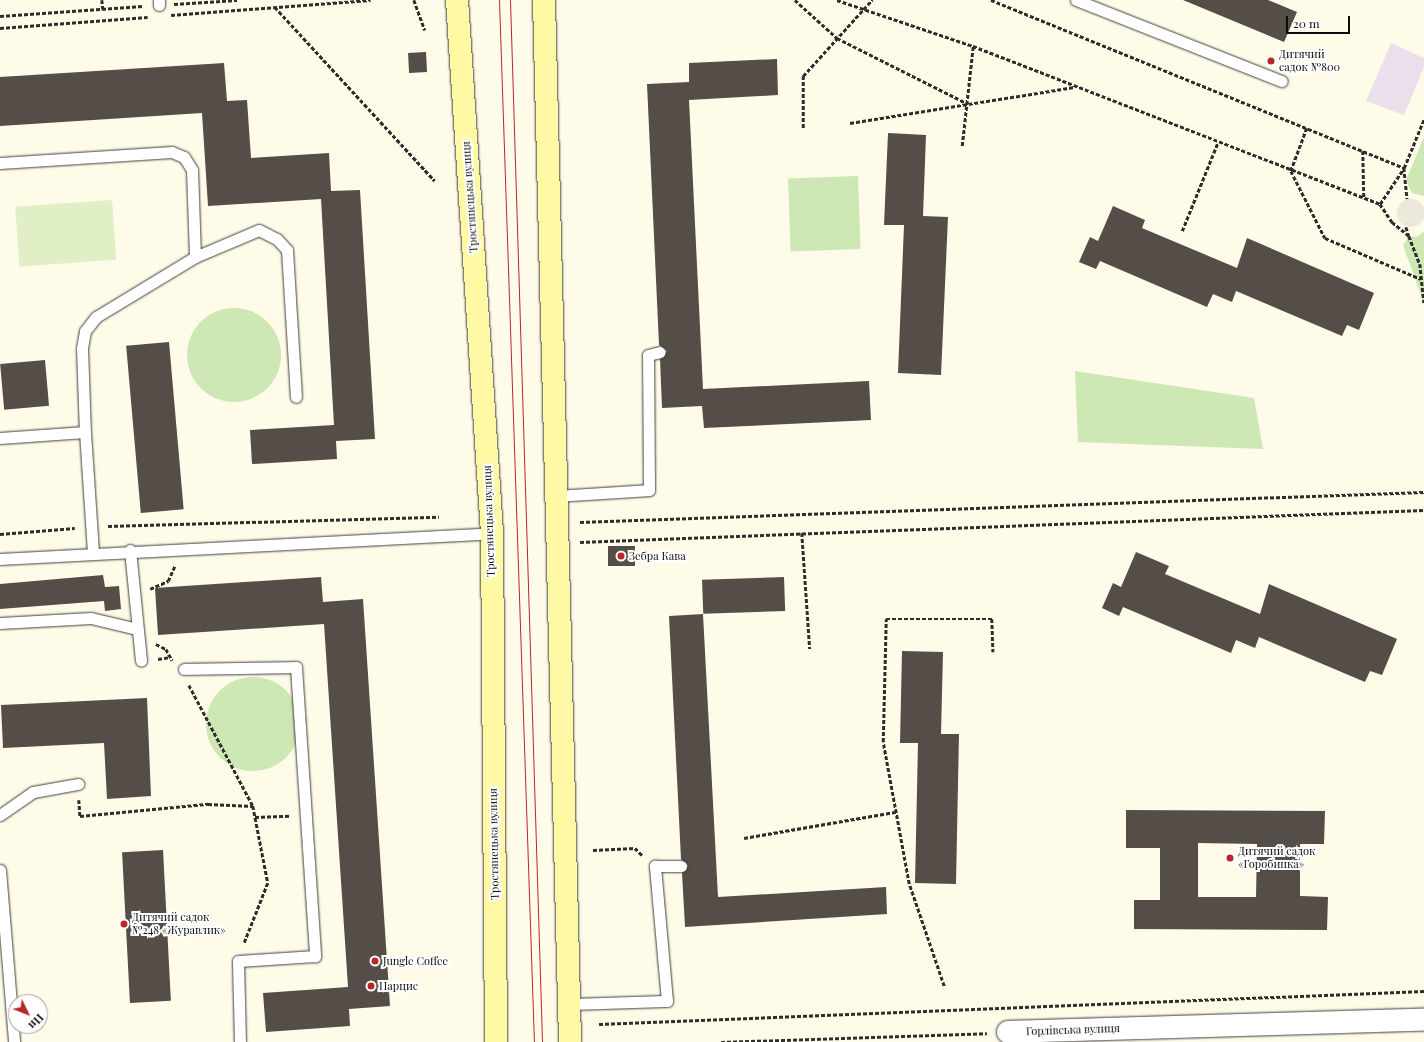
<!DOCTYPE html>
<meta charset="utf-8">
<style>
body{margin:0}
#map{position:relative;width:1424px;height:1042px;overflow:hidden;background:#fffbe9;font-family:"Playfair Display",serif}
div>[style]{position:absolute}
.industrial>*{inset:0;background:#eadfea}
.green>*{inset:0;background:#cde8b4;transform-origin:0 0}
.round{border-radius:50%}
.pitch>*{inset:0;background:#e0efc6;transform-origin:0 0}
.plaza>*{inset:0;background:#ede9da}
.building>*{inset:0;background:#544d48;transform-origin:0 0}
.path>*{height:2.5px;margin-top:-1.25px;transform-origin:0;background:repeating-linear-gradient(90deg,#2d2d2d 0 4px,transparent 0 6px)}
.roads{filter:drop-shadow(0 0 1px #3e3e3e) drop-shadow(0 0 1px #3e3e3e)}
.lane>*{height:11px;margin:-5.5px;padding:0 5.5px;transform-origin:5.5px;border-radius:5.5px;background:#fff}
.street>*{height:22px;margin:-11px;padding:0 11px;transform-origin:11px;border-radius:11px;background:#fff}
.secondary>*{height:22px;margin:-11px;padding:0 11px;transform-origin:11px;border-radius:11px;background:#fff8a5}
.tram>*{height:1px;margin:-0.5px;padding:0 0.5px;transform-origin:0.5px;border-radius:0.5px;background:#ba2527}
.dots>*{width:11px;height:11px;translate:-50% -50%;box-sizing:border-box;border:2px solid #fff;border-radius:50%}
span{translate:-50% -50%;white-space:nowrap;text-align:center;line-height:1.15;-webkit-text-stroke:4px #fff;paint-order:stroke}
.poi-label{font-size:11px;color:#0b0b0b}
.left{translate:0 -50%;text-align:left}
.street-label{font-size:11px;color:#0b0b0b}
.north{position:absolute;left:8px;top:994px;width:40px;height:40px;box-sizing:border-box;background:#fff;border:1px solid #9d9d9d;border-radius:50%;rotate:133deg;font-size:11px;font-weight:700;line-height:16px;text-align:center;color:#0b0b0b}
.north::after{content:'';display:block;margin:auto;width:14px;height:18px;background:#ba2527;clip-path:polygon(50% 0,100% 100%,50% 72%,0 100%)}
.scale{position:absolute;left:1286px;top:16px;width:64px;height:18px;box-sizing:border-box;border:2px solid #0b0b0b;border-top:0;padding-left:5px;font-size:12px;line-height:14px;white-space:nowrap;color:#0b0b0b;-webkit-text-stroke:3px #fff;paint-order:stroke}
</style>
<div id="map">
<div class="industrial">
<i style="clip-path:polygon(1391px 43px,1424px 58px,1424px 67px,1404px 115px,1366px 101px)"></i>
</div>
<div class="green">
<i style="clip-path:polygon(1424px 137px,1424px 196px,1412px 193px,1406px 180px)"></i>
<i style="left:858px;top:176px;width:73px;height:70px;rotate:88deg"></i>
<i style="clip-path:polygon(1424px 232px,1424px 304px,1403px 245px,1409px 236px,1416px 237px)"></i>
<i class="round" style="left:187px;top:308px;width:94px;height:94px"></i>
<i style="clip-path:polygon(1075px 371px,1254px 398px,1263px 449px,1078px 442px)"></i>
<i class="round" style="left:206px;top:677px;width:94px;height:94px"></i>
</div>
<div class="pitch">
<i style="left:112px;top:200px;width:60px;height:97px;rotate:86deg"></i>
</div>
<div class="plaza">
<i class="round" style="left:1397px;top:199px;width:28px;height:28px"></i>
</div>
<div class="building">
<i style="clip-path:polygon(1183px 0,1268px 0,1297px 12px,1284px 42px)"></i>
<i style="left:426px;top:52px;width:20px;height:18px;rotate:87deg"></i>
<i style="clip-path:polygon(777px 59px,778px 95px,689px 100px,703px 389px,869px 381px,871px 420px,704px 428px,702px 406px,662px 408px,660px 359px,667px 351px,659px 345px,647px 84px,689px 82px,689px 63px)"></i>
<i style="clip-path:polygon(224px 63px,227px 101px,247px 100px,251px 158px,329px 153px,331px 191px,360px 190px,375px 439px,336px 441px,337px 459px,252px 464px,250px 430px,334px 425px,321px 199px,208px 206px,202px 113px,0 126px,0 77px)"></i>
<i style="clip-path:polygon(888px 133px,926px 135px,923px 216px,948px 217px,941px 375px,898px 373px,904px 225px,884px 225px)"></i>
<i style="clip-path:polygon(1113px 206px,1145px 220px,1142px 228px,1237px 268px,1247px 238px,1374px 293px,1359px 330px,1347px 325px,1342px 336px,1236px 291px,1232px 302px,1213px 294px,1207px 307px,1100px 261px,1096px 269px,1079px 262px,1090px 237px,1098px 241px)"></i>
<i style="left:169px;top:342px;width:168px;height:43px;rotate:85deg"></i>
<i style="left:45px;top:360px;width:46px;height:45px;rotate:85deg"></i>
<i style="left:608px;top:546px;width:27px;height:20px"></i>
<i style="clip-path:polygon(1136px 552px,1169px 566px,1165px 574px,1260px 614px,1269px 584px,1397px 639px,1382px 675px,1370px 671px,1365px 682px,1259px 637px,1255px 648px,1236px 640px,1231px 653px,1123px 607px,1119px 616px,1102px 608px,1113px 583px,1121px 587px)"></i>
<i style="clip-path:polygon(103px 575px,105px 587px,119px 586px,121px 609px,105px 611px,104px 601px,0 609px,0 584px)"></i>
<i style="clip-path:polygon(321px 577px,323px 602px,363px 599px,390px 1006px,349px 1009px,350px 1026px,266px 1032px,263px 993px,348px 987px,324px 624px,158px 635px,155px 588px)"></i>
<i style="left:784px;top:577px;width:34px;height:82px;rotate:88deg"></i>
<i style="clip-path:polygon(703px 614px,718px 897px,886px 887px,887px 914px,685px 927px,682px 873px,688px 866px,681px 859px,669px 616px)"></i>
<i style="clip-path:polygon(902px 651px,943px 652px,941px 734px,959px 734px,956px 884px,915px 883px,918px 743px,900px 743px)"></i>
<i style="clip-path:polygon(147px 698px,151px 796px,107px 799px,104px 743px,3px 748px,1px 705px)"></i>
<i style="clip-path:polygon(evenodd,1126px 810px,1325px 811px,1324px 844px,1300px 844px,1300px 896px,1328px 897px,1327px 930px,1134px 929px,1134px 900px,1160px 900px,1160px 848px,1126px 848px,1126px 810px,1198px 843px,1257px 844px,1256px 897px,1198px 897px,1198px 843px)"></i>
<i style="left:163px;top:850px;width:151px;height:41px;rotate:87deg"></i>
</div>
<div class="path">
<i style="left:102px;top:0;width:9px;rotate:84deg"></i>
<i style="left:414px;top:0;width:32px;rotate:70deg"></i>
<i style="left:795px;top:0;width:57px;rotate:42.1deg"></i>
<i style="left:837px;top:38px;width:144px;rotate:26.7deg"></i>
<i style="left:837px;top:0;width:144px;rotate:18.7deg"></i>
<i style="left:973px;top:46px;width:437px;rotate:21.2deg"></i>
<i style="left:1380px;top:204px;width:22px;rotate:56deg"></i>
<i style="left:1392px;top:222px;width:22px;rotate:39deg"></i>
<i style="left:1409px;top:236px;width:30px;rotate:69deg"></i>
<i style="left:1420px;top:264px;width:39px;rotate:84deg"></i>
<i style="left:991px;top:0;width:446px;rotate:22.1deg"></i>
<i style="left:1404px;top:168px;width:31px;rotate:84deg"></i>
<i style="left:174px;top:4px;width:63px;rotate:-3.6deg"></i>
<i style="left:275px;top:7px;width:236px;rotate:47.4deg"></i>
<i style="left:171px;top:15px;width:200px;rotate:-4.3deg"></i>
<i style="left:0;top:16px;width:143px;rotate:-4deg"></i>
<i style="left:0;top:28px;width:148px;rotate:-4.3deg"></i>
<i style="left:850px;top:123px;width:227px;rotate:-9.1deg"></i>
<i style="left:803px;top:128px;width:52px;rotate:-90deg"></i>
<i style="left:803px;top:76px;width:103px;rotate:-47.8deg"></i>
<i style="left:1307px;top:128px;width:46px;rotate:110.4deg"></i>
<i style="left:1291px;top:171px;width:75px;rotate:63.1deg"></i>
<i style="left:1325px;top:238px;width:104px;rotate:23.1deg"></i>
<i style="left:962px;top:146px;width:101px;rotate:-83.7deg"></i>
<i style="left:1363px;top:151px;width:48px;rotate:88.8deg"></i>
<i style="left:1380px;top:204px;width:43px;rotate:-56.3deg"></i>
<i style="left:1404px;top:168px;width:53px;rotate:-67.8deg"></i>
<i style="left:1406px;top:227px;width:9px;rotate:72deg"></i>
<i style="left:1182px;top:231px;width:96px;rotate:-68deg"></i>
<i style="left:580px;top:522px;width:845px;rotate:-2.04deg"></i>
<i style="left:108px;top:526px;width:331px;rotate:-1.6deg"></i>
<i style="left:802px;top:533px;width:116px;rotate:86.1deg"></i>
<i style="left:0;top:534px;width:75px;rotate:-4.6deg"></i>
<i style="left:580px;top:542px;width:845px;rotate:-2.17deg"></i>
<i style="left:150px;top:589px;width:20px;rotate:-24deg"></i>
<i style="left:168px;top:581px;width:17px;rotate:-66deg"></i>
<i style="left:156px;top:644px;width:11px;rotate:27deg"></i>
<i style="left:166px;top:649px;width:13px;rotate:61deg"></i>
<i style="left:158px;top:659px;width:12px;rotate:-9deg"></i>
<i style="left:189px;top:685px;width:137px;rotate:62.1deg"></i>
<i style="left:253px;top:806px;width:78px;rotate:79deg"></i>
<i style="left:268px;top:883px;width:66px;rotate:111.5deg"></i>
<i style="left:79px;top:800px;width:16px;rotate:86deg"></i>
<i style="left:80px;top:816px;width:129px;rotate:-5.4deg"></i>
<i style="left:208px;top:804px;width:45px;rotate:2.5deg"></i>
<i style="left:255px;top:817px;width:34px;rotate:-2deg"></i>
<i style="left:744px;top:838px;width:153px;rotate:-9.8deg"></i>
<i style="left:593px;top:850px;width:42px;rotate:-2.7deg"></i>
<i style="left:635px;top:848px;width:11px;rotate:45deg"></i>
<i style="left:944px;top:986px;width:108px;rotate:-108.9deg"></i>
<i style="left:909px;top:884px;width:144px;rotate:-100.4deg"></i>
<i style="left:883px;top:742px;width:123px;rotate:-88.6deg"></i>
<i style="left:886px;top:619px;width:106px"></i>
<i style="left:992px;top:619px;width:33px;rotate:88deg"></i>
<i style="left:599px;top:1024px;width:826px;rotate:-2.29deg"></i>
<i style="left:721px;top:1042px;width:266px;rotate:-1.9deg"></i>
</div>
<div class="roads">
<div class="lane">
<i style="left:159px;top:0;width:5px;rotate:90deg"></i>
<i style="left:1076px;top:0;width:221px;rotate:21.5deg"></i>
<i style="left:0;top:163px;width:172px;rotate:-3.7deg"></i>
<i style="left:172px;top:152px;width:13px;rotate:23deg"></i>
<i style="left:184px;top:157px;width:15px;rotate:58deg"></i>
<i style="left:192px;top:170px;width:87px;rotate:88deg"></i>
<i style="left:195px;top:257px;width:116px;rotate:148.8deg"></i>
<i style="left:96px;top:317px;width:18px;rotate:128deg"></i>
<i style="left:85px;top:331px;width:17px;rotate:100deg"></i>
<i style="left:82px;top:348px;width:84px;rotate:88deg"></i>
<i style="left:85px;top:432px;width:120px;rotate:86.2deg"></i>
<i style="left:195px;top:257px;width:69px;rotate:-22.9deg"></i>
<i style="left:259px;top:230px;width:20px;rotate:27deg"></i>
<i style="left:277px;top:239px;width:15px;rotate:48deg"></i>
<i style="left:287px;top:250px;width:147px;rotate:86.5deg"></i>
<i style="left:0;top:438px;width:85px;rotate:-4deg"></i>
<i style="left:557px;top:496px;width:92px;rotate:-3.7deg"></i>
<i style="left:649px;top:490px;width:135px;rotate:-90.4deg"></i>
<i style="left:648px;top:355px;width:12px;rotate:-14deg"></i>
<i style="left:130px;top:550px;width:111px;rotate:84.3deg"></i>
<i style="left:0;top:559px;width:493px;rotate:-3deg"></i>
<i style="left:0;top:623px;width:91px;rotate:-3.1deg"></i>
<i style="left:91px;top:618px;width:47px;rotate:13.4deg"></i>
<i style="left:184px;top:669px;width:112px;rotate:-1deg"></i>
<i style="left:296px;top:667px;width:290px;rotate:86.2deg"></i>
<i style="left:315px;top:956px;width:77px;rotate:176.3deg"></i>
<i style="left:238px;top:961px;width:81px;rotate:88.6deg"></i>
<i style="left:0;top:815px;width:40px;rotate:-34.9deg"></i>
<i style="left:33px;top:792px;width:46px;rotate:-10.1deg"></i>
<i style="left:0;top:870px;width:173px;rotate:85.3deg"></i>
<i style="left:569px;top:1004px;width:98px;rotate:-1.8deg"></i>
<i style="left:667px;top:1001px;width:136px;rotate:-95.1deg"></i>
<i style="left:655px;top:866px;width:26px"></i>
</div>
<div class="street">
<i style="left:1008px;top:1032px;width:416px;rotate:-1.7deg"></i>
</div>
<div class="secondary">
<i style="left:457px;top:0;width:534px;rotate:86.24deg"></i>
<i style="left:492px;top:533px;width:509px;rotate:89.55deg"></i>
<i style="left:544px;top:0;width:1042px;rotate:88.57deg"></i>
</div>
</div>
<div class="tram">
<i style="left:499px;top:0;width:1043px;rotate:88.08deg"></i>
<i style="left:510px;top:0;width:1042px;rotate:88.24deg"></i>
</div>
<div class="dots">
<i style="left:1271px;top:61px;background:#ba2527"></i>
<i style="left:621px;top:556px;background:#ba2527"></i>
<i style="left:1230px;top:858px;background:#ba2527"></i>
<i style="left:124px;top:924px;background:#ba2527"></i>
<i style="left:375px;top:961px;background:#ba2527"></i>
<i style="left:371px;top:986px;background:#ba2527"></i>
</div>
<div class="poi-label">
<span class="left" style="left:1279px;top:61px">Дитячий<br>садок №800</span>
<span class="left" style="left:629px;top:556px">Зебра Кава</span>
<span class="left" style="left:1238px;top:858px">Дитячий садок<br>«Горобинка»</span>
<span class="left" style="left:132px;top:924px">Дитячий садок<br>№248 «Журавлик»</span>
<span class="left" style="left:383px;top:961px">Jungle Coffee</span>
<span class="left" style="left:379px;top:986px">Нарцис</span>
</div>
<div class="street-label">
<span style="left:470px;top:197px;rotate:-94deg">Тростянецька вулиця</span>
<span style="left:489px;top:521px;rotate:-92deg">Тростянецька вулиця</span>
<span style="left:494px;top:844px;rotate:-91deg">Тростянецька вулиця</span>
<span style="left:1073px;top:1030px;rotate:-2deg">Горлівська вулиця</span>
</div>
<div class="north">Пн</div>
<div class="scale">20 m</div>
</div>
